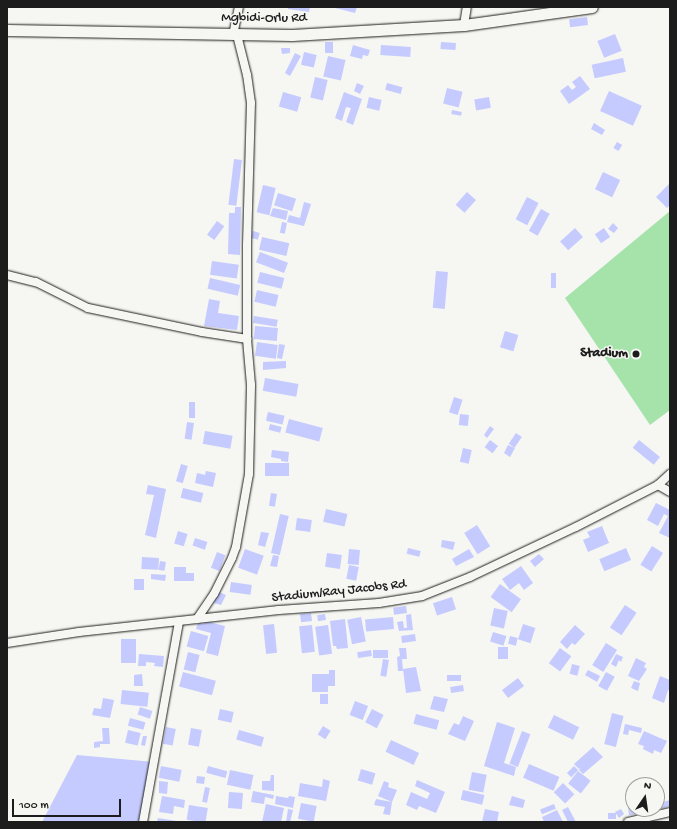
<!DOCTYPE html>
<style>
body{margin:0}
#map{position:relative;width:677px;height:829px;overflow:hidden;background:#f6f6f2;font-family:"Gochi Hand",sans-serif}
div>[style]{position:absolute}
.green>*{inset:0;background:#a5e3ab}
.building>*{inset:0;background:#c5cbfe;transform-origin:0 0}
.roads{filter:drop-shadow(0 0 1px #1c1c1c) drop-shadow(0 0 1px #1c1c1c)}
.street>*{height:8px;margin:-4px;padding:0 4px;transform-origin:4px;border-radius:4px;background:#f6f6f2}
.secondary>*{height:11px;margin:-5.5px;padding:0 5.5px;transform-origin:5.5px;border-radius:5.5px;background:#f6f6f2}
.dots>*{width:11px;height:11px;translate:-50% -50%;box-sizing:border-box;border:2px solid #f6f6f2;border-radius:50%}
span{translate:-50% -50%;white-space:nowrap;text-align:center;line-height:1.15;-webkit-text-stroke:3px #f6f6f2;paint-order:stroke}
.street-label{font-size:14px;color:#1c1c1c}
.poi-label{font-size:14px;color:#1c1c1c;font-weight:700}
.right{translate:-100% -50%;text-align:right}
.frame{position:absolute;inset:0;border:8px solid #1c1c1c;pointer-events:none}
.north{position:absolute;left:625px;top:777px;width:40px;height:40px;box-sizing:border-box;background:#f6f6f2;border:1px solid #9f9f9c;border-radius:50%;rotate:13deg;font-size:11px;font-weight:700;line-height:16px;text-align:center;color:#1c1c1c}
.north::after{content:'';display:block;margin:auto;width:14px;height:18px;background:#1c1c1c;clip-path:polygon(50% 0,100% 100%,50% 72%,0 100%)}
.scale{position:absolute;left:12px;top:799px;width:109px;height:18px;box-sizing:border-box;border:2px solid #1c1c1c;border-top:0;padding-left:5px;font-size:12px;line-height:14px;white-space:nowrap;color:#1c1c1c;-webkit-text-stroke:3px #f6f6f2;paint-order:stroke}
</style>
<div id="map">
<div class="green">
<i style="clip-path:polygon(670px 211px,670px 410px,650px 425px,565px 298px)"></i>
</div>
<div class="building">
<i style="clip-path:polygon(288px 7px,310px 7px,309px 12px,288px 9px)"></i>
<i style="clip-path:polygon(331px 7px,357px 7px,355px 13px)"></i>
<i style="left:587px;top:17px;width:8px;height:18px;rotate:83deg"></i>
<i style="left:615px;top:34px;width:18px;height:19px;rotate:68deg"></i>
<i style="left:333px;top:42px;width:11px;height:8px;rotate:90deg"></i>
<i style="left:441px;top:42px;width:15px;height:7px;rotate:4deg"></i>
<i style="clip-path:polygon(353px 45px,370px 50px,368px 56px,363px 55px,362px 59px,350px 56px)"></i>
<i style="left:381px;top:45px;width:30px;height:10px;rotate:4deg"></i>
<i style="clip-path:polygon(281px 48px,290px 48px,290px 53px,282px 54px)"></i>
<i style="left:304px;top:52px;width:13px;height:13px;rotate:13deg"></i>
<i style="clip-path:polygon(295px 53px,301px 56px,290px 76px,285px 73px)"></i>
<i style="left:328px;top:56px;width:18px;height:21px;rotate:13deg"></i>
<i style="left:623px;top:58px;width:14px;height:32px;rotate:78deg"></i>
<i style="clip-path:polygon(580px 76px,590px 89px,569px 104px,560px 91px,568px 85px,572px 90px,576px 87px,572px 82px)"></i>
<i style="left:315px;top:77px;width:13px;height:21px;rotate:13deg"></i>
<i style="clip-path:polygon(357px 83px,364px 86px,360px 94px,354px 91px)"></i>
<i style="left:387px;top:83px;width:16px;height:7px;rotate:15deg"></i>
<i style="left:447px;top:88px;width:16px;height:16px;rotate:14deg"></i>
<i style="left:609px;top:91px;width:36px;height:22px;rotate:24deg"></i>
<i style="left:283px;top:92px;width:19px;height:15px;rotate:16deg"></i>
<i style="clip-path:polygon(344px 92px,362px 99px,353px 125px,346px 122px,351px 108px,346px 107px,342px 121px,335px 118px)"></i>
<i style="left:369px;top:97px;width:13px;height:11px;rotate:13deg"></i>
<i style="left:489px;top:97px;width:11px;height:15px;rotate:80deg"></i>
<i style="left:452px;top:110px;width:10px;height:4px;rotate:11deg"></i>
<i style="clip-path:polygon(594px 123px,605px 130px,602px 135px,591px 129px)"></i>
<i style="left:617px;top:142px;width:6px;height:7px;rotate:31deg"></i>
<i style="left:234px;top:159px;width:8px;height:46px;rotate:7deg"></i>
<i style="left:603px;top:172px;width:19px;height:19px;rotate:25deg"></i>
<i style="clip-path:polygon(670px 183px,670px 205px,667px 208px,656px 197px)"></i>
<i style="left:263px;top:185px;width:13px;height:28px;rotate:13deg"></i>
<i style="left:467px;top:192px;width:12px;height:17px;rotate:42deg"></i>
<i style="left:278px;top:193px;width:19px;height:13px;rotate:18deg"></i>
<i style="left:527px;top:197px;width:13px;height:25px;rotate:27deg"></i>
<i style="clip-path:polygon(304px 202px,311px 204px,304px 226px,287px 222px,289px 215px,300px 218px)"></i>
<i style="clip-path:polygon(235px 207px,241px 207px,240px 255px,228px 254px,229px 213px,235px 213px)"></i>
<i style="clip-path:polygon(273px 208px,288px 211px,286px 220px,270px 216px)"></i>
<i style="left:541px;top:209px;width:10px;height:25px;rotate:29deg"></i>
<i style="left:217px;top:221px;width:9px;height:17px;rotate:36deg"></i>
<i style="left:282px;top:222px;width:5px;height:11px;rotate:11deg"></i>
<i style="clip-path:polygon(613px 223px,618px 228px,614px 233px,608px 229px)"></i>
<i style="left:575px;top:228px;width:12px;height:20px;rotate:48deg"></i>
<i style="left:604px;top:228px;width:11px;height:11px;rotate:56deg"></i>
<i style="left:253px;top:231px;width:7px;height:7px;rotate:16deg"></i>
<i style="left:262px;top:237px;width:28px;height:13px;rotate:13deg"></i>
<i style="left:260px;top:252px;width:30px;height:11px;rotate:21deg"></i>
<i style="left:212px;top:261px;width:27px;height:14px;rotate:8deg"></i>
<i style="left:436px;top:271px;width:12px;height:37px;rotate:5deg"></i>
<i style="left:260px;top:272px;width:25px;height:11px;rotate:14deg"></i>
<i style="left:551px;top:273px;width:5px;height:15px"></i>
<i style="left:210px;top:278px;width:31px;height:11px;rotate:13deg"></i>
<i style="left:257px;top:290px;width:22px;height:12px;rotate:13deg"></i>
<i style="clip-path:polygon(209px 299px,220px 301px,218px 313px,239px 316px,237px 330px,204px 326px)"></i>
<i style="left:254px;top:316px;width:24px;height:7px;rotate:9deg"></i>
<i style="left:255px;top:326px;width:23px;height:13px;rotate:5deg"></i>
<i style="left:505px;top:331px;width:14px;height:17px;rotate:17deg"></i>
<i style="left:257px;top:342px;width:21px;height:14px;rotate:8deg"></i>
<i style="clip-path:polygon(279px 344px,285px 345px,282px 359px,277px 358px)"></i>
<i style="clip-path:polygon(286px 361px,286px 368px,263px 370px,263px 362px)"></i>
<i style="left:265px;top:378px;width:34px;height:13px;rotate:10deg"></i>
<i style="left:454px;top:397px;width:9px;height:16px;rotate:18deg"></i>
<i style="left:189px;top:402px;width:6px;height:16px"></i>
<i style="left:268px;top:412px;width:17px;height:9px;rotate:13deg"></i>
<i style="left:460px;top:414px;width:9px;height:11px;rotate:6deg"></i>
<i style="left:289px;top:419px;width:35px;height:14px;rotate:15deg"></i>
<i style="left:187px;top:422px;width:7px;height:17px;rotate:8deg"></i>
<i style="left:270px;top:424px;width:12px;height:6px;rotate:14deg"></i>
<i style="clip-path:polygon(490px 426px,494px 429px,487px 438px,484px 435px)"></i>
<i style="left:205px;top:431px;width:28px;height:13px;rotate:10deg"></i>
<i style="left:516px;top:433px;width:7px;height:13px;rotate:34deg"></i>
<i style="left:490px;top:440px;width:10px;height:9px;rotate:37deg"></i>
<i style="left:639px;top:440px;width:27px;height:10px;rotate:39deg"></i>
<i style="clip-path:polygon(508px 445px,515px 448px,510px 457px,504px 453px)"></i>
<i style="left:463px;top:448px;width:9px;height:14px;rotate:13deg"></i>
<i style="clip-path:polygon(272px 450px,289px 452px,288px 462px,281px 461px,281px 459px,271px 457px)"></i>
<i style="left:289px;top:463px;width:13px;height:24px;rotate:90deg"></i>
<i style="left:181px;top:464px;width:7px;height:18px;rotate:16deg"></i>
<i style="clip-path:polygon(206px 471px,216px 473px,213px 487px,195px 483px,197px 473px,205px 475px)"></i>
<i style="clip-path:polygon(148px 485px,166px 489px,156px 538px,145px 535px,154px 495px,146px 494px)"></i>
<i style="left:183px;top:488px;width:21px;height:10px;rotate:14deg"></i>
<i style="left:271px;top:493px;width:6px;height:13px;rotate:9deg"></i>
<i style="clip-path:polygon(656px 503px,670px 510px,670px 538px,659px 533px,668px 516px,664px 514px,658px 526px,647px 520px)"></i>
<i style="left:326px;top:509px;width:22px;height:13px;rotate:13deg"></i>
<i style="left:280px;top:514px;width:9px;height:40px;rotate:13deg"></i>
<i style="left:297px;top:518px;width:15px;height:12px;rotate:8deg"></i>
<i style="left:477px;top:525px;width:25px;height:15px;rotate:58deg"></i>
<i style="clip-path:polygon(602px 526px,609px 543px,588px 552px,583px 540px,590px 537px,587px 532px)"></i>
<i style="left:178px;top:531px;width:10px;height:13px;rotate:17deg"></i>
<i style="clip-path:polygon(261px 532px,269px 533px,265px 547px,258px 545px)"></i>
<i style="left:195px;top:538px;width:13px;height:8px;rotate:18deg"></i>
<i style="clip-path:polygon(442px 540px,455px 542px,453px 550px,441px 547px)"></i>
<i style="left:652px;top:546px;width:13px;height:22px;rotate:32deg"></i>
<i style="left:408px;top:548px;width:13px;height:6px;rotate:13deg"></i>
<i style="left:626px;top:548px;width:13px;height:29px;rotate:67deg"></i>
<i style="left:245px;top:549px;width:20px;height:20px;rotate:20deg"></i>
<i style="left:349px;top:549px;width:11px;height:15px;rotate:5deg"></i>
<i style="clip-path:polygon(469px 549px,474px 557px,456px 566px,452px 559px)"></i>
<i style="left:217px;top:552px;width:9px;height:17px;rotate:21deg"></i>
<i style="left:327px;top:553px;width:15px;height:14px;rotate:8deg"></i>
<i style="clip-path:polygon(539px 554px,544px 559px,535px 567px,530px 561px)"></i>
<i style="clip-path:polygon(273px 555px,279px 556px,277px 567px,270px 566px)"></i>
<i style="left:142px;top:557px;width:17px;height:12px;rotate:3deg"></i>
<i style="left:160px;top:561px;width:6px;height:9px;rotate:9deg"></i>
<i style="left:349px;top:565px;width:10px;height:14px;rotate:11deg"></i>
<i style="clip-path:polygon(521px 566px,533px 583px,524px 590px,519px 583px,510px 590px,502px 579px)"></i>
<i style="clip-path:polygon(174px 567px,186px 567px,186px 573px,194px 573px,194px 581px,174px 581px)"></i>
<i style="clip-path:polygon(151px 574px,166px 575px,165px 581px,151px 579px)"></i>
<i style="left:134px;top:579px;width:10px;height:11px"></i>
<i style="left:231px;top:582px;width:21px;height:10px;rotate:8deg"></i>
<i style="left:500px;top:584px;width:26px;height:16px;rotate:36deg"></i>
<i style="clip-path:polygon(219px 592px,226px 595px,221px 605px,214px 603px)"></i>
<i style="left:452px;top:597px;width:13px;height:20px;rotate:72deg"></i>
<i style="left:625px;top:605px;width:14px;height:27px;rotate:34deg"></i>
<i style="left:406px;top:606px;width:7px;height:13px;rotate:82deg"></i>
<i style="left:494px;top:608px;width:14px;height:18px;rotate:12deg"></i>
<i style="left:311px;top:613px;width:8px;height:11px;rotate:83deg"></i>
<i style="left:325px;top:614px;width:6px;height:8px;rotate:81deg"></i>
<i style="clip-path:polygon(411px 614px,413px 630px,399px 631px,397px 622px,403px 621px,404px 628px,407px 628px,406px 615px)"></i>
<i style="left:361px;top:617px;width:25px;height:14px;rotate:79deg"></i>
<i style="left:393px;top:617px;width:12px;height:28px;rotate:85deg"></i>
<i style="clip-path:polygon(345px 619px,348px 648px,337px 649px,336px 646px,333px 646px,330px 621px)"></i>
<i style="clip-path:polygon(205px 621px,225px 626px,218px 656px,206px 653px,211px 633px,196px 629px,198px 623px,204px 624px)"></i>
<i style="left:274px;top:624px;width:29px;height:11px;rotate:84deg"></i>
<i style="left:523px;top:624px;width:13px;height:16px;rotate:18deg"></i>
<i style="left:312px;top:625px;width:27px;height:13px;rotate:84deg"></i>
<i style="left:328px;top:625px;width:29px;height:13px;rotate:82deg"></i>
<i style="clip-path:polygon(575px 625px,585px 634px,575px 645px,572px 643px,567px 649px,560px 642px)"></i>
<i style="left:191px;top:631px;width:18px;height:16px;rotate:16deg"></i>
<i style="left:493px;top:632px;width:14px;height:10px;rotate:17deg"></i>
<i style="left:415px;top:634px;width:7px;height:14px;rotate:82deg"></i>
<i style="left:510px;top:636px;width:8px;height:8px;rotate:14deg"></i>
<i style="left:121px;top:639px;width:15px;height:24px"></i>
<i style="left:606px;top:643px;width:13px;height:26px;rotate:32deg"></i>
<i style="left:498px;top:647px;width:10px;height:12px"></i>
<i style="clip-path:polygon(399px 648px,406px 648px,407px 659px,402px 659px,403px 671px,398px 671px,397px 657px,400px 656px)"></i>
<i style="left:560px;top:648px;width:14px;height:19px;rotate:36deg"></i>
<i style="left:371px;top:650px;width:6px;height:14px;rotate:81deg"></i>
<i style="left:388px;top:650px;width:8px;height:15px;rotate:90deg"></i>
<i style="left:188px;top:652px;width:12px;height:18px;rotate:14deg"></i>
<i style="clip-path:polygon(139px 654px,164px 656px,163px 667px,154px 666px,155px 663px,146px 662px,146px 666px,138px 666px)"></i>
<i style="clip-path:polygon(616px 654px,623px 657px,621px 662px,619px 660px,616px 667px,611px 664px)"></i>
<i style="clip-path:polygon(636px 658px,646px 663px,644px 667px,647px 669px,639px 681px,628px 676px)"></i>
<i style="left:383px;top:659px;width:6px;height:17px;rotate:9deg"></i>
<i style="left:572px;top:664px;width:8px;height:10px;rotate:14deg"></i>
<i style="clip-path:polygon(416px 667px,421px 691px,406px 693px,403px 669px)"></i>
<i style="clip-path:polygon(329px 670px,335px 670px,335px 686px,328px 686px,328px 692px,312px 692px,312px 674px,329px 674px)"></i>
<i style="clip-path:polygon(588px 670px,600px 676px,597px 682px,585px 675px)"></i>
<i style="left:183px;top:672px;width:34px;height:15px;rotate:15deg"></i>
<i style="left:606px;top:672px;width:10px;height:16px;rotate:29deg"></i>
<i style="clip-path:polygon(142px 674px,143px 686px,134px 686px,134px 675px)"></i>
<i style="left:447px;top:675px;width:14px;height:6px"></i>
<i style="clip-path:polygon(660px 676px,670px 680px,670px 691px,668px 690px,664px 703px,652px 698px)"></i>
<i style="left:518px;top:678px;width:10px;height:20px;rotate:53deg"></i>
<i style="clip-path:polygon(634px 681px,640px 683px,638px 691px,631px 688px)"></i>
<i style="left:463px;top:685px;width:6px;height:13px;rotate:81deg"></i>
<i style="left:122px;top:690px;width:27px;height:14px;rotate:6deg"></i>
<i style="left:320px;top:694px;width:8px;height:10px"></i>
<i style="clip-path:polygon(434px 696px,448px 699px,444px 712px,430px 709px)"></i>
<i style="clip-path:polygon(103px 698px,114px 700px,110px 718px,92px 715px,94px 708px,101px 709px)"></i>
<i style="left:355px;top:701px;width:14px;height:15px;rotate:21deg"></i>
<i style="left:140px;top:707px;width:13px;height:8px;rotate:18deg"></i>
<i style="left:220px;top:709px;width:14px;height:11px;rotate:12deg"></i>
<i style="left:372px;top:709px;width:13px;height:15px;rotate:27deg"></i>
<i style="left:612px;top:713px;width:12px;height:32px;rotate:14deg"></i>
<i style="left:416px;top:714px;width:24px;height:10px;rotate:15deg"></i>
<i style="left:554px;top:715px;width:28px;height:14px;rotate:26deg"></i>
<i style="clip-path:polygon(463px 716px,474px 721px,465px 741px,448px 734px,454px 723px,459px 725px)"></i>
<i style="left:130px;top:718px;width:16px;height:8px;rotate:15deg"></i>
<i style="clip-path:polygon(497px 722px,515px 728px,504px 763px,516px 767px,514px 776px,484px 766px)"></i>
<i style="clip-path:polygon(625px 724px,642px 728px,641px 733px,629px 730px,628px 735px,623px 734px)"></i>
<i style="left:323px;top:726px;width:9px;height:10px;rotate:32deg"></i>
<i style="left:166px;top:727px;width:10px;height:17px;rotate:11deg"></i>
<i style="clip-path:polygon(102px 728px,109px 728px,110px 744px,100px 744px,100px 747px,94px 748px,94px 742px,103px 741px)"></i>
<i style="left:191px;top:728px;width:11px;height:17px;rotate:10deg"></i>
<i style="left:128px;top:730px;width:13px;height:13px;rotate:13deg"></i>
<i style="left:239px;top:730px;width:26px;height:10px;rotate:16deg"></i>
<i style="left:522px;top:731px;width:9px;height:35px;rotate:21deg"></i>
<i style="clip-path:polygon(644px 731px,667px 741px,661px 753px,654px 750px,653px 754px,643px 749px,644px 746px,638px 744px)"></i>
<i style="clip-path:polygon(143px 736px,147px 736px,145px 746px,141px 745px)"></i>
<i style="left:391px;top:740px;width:31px;height:13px;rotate:25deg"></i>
<i style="clip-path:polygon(593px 747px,603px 757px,583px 774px,579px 770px,581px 768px,579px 769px,574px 764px)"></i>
<i style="clip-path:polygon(77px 755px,154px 762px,143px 822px,42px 822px)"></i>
<i style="left:529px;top:764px;width:33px;height:15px;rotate:23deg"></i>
<i style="left:161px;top:766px;width:21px;height:12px;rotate:11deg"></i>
<i style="left:208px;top:766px;width:20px;height:7px;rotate:15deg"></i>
<i style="left:574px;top:766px;width:6px;height:10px;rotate:45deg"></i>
<i style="left:361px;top:769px;width:15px;height:12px;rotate:16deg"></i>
<i style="left:230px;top:770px;width:24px;height:15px;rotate:12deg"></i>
<i style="left:578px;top:771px;width:16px;height:16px;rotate:38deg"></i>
<i style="left:472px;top:772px;width:15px;height:18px;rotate:11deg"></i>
<i style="clip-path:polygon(271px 775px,274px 775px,274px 791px,262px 790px,262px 781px,270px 781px)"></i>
<i style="left:197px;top:776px;width:8px;height:7px;rotate:7deg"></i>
<i style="clip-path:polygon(323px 779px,330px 781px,326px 801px,298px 796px,300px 783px,322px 787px)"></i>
<i style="clip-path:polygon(417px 780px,445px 792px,436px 813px,419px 806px,417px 810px,406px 805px,411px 792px,427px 799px,430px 793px,415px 786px)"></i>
<i style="clip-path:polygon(159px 781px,168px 782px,167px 794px,159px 793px)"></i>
<i style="clip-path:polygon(384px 781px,389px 783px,388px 787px,397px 790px,392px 802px,378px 796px)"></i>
<i style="left:563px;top:783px;width:16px;height:13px;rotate:45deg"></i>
<i style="left:205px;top:787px;width:5px;height:15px;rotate:11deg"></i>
<i style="left:463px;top:790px;width:22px;height:10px;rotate:13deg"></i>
<i style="clip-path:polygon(253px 791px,274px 795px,273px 799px,265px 797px,264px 804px,251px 802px)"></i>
<i style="left:229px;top:792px;width:14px;height:16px;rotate:4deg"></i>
<i style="clip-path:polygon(162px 796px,185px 800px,184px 808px,174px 806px,173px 814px,159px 812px)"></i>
<i style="clip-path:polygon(276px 796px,288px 798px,289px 796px,295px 797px,293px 808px,275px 804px)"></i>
<i style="clip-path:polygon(512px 796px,525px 800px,523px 808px,509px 805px)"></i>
<i style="clip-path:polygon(376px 799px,392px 802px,390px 815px,383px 814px,385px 807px,374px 805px)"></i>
<i style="clip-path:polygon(670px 800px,670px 806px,661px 809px,659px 803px)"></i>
<i style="left:301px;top:803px;width:16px;height:16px;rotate:11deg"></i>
<i style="clip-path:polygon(266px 804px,284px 808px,281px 822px,262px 822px)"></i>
<i style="left:554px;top:804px;width:5px;height:15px;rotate:68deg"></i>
<i style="left:189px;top:805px;width:19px;height:15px;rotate:9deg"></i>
<i style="clip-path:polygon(568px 807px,576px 822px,568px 822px,562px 810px)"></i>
<i style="clip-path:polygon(633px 807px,633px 809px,640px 810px,641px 814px,629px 815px,628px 808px)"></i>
<i style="clip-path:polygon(288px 809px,293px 810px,290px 822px,286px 822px)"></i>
<i style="clip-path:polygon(485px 809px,499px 812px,497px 822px,482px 822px)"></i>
<i style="clip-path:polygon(621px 809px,624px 814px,619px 818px,615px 812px)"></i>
<i style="clip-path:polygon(557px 810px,563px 822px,544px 822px,542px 817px)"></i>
<i style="left:608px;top:813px;width:8px;height:6px"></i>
<i style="clip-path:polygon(158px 818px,177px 821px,177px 822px,157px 822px)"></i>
</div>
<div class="roads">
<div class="street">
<i style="left:464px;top:25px;width:18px;rotate:-81deg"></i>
<i style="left:233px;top:35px;width:29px;rotate:-78deg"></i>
<i style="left:7px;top:275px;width:30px;rotate:14deg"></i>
<i style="left:36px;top:282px;width:58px;rotate:26.6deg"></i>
<i style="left:88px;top:308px;width:116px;rotate:11.9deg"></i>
<i style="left:202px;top:332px;width:46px;rotate:8.8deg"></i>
<i style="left:658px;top:485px;width:14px;rotate:30deg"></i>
<i style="left:197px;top:619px;width:30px;rotate:-56deg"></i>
<i style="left:214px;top:594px;width:40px;rotate:-63.4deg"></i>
<i style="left:232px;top:558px;width:12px;rotate:-70deg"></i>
<i style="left:236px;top:547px;width:74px;rotate:-79.9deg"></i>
<i style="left:249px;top:474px;width:89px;rotate:-88.7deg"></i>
<i style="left:251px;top:385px;width:46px;rotate:-95deg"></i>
<i style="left:247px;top:339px;width:94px;rotate:-90deg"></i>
<i style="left:247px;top:245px;width:142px;rotate:-88.4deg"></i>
<i style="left:251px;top:103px;width:28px;rotate:-98deg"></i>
<i style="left:247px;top:75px;width:41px;rotate:-104deg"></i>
<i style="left:7px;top:643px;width:73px;rotate:-8.7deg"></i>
<i style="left:79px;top:632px;width:201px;rotate:-6.3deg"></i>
<i style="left:279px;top:610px;width:100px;rotate:-4deg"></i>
<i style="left:379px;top:603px;width:44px;rotate:-9.2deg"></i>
<i style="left:422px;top:596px;width:52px;rotate:-21.6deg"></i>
<i style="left:470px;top:577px;width:117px;rotate:-25.3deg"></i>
<i style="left:576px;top:527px;width:92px;rotate:-27.1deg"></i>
<i style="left:658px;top:485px;width:16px;rotate:-43deg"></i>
<i style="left:143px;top:822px;width:204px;rotate:-79.8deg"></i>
<i style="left:628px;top:822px;width:43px;rotate:-13.4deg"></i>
</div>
<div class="secondary">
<i style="left:7px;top:30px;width:285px;rotate:1deg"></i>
<i style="left:292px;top:35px;width:172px;rotate:-3.3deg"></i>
<i style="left:464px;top:25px;width:129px;rotate:-8deg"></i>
</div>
</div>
<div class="dots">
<i style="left:636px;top:354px;background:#1c1c1c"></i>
</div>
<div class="street-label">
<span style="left:264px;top:19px">Mgbidi-Orlu Rd</span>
<span style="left:339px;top:592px;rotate:-6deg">Stadium/Ray Jacobs Rd</span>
</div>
<div class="poi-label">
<span class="right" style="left:628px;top:354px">Stadium</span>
</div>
<div class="frame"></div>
<div class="north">N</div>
<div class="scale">100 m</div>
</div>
